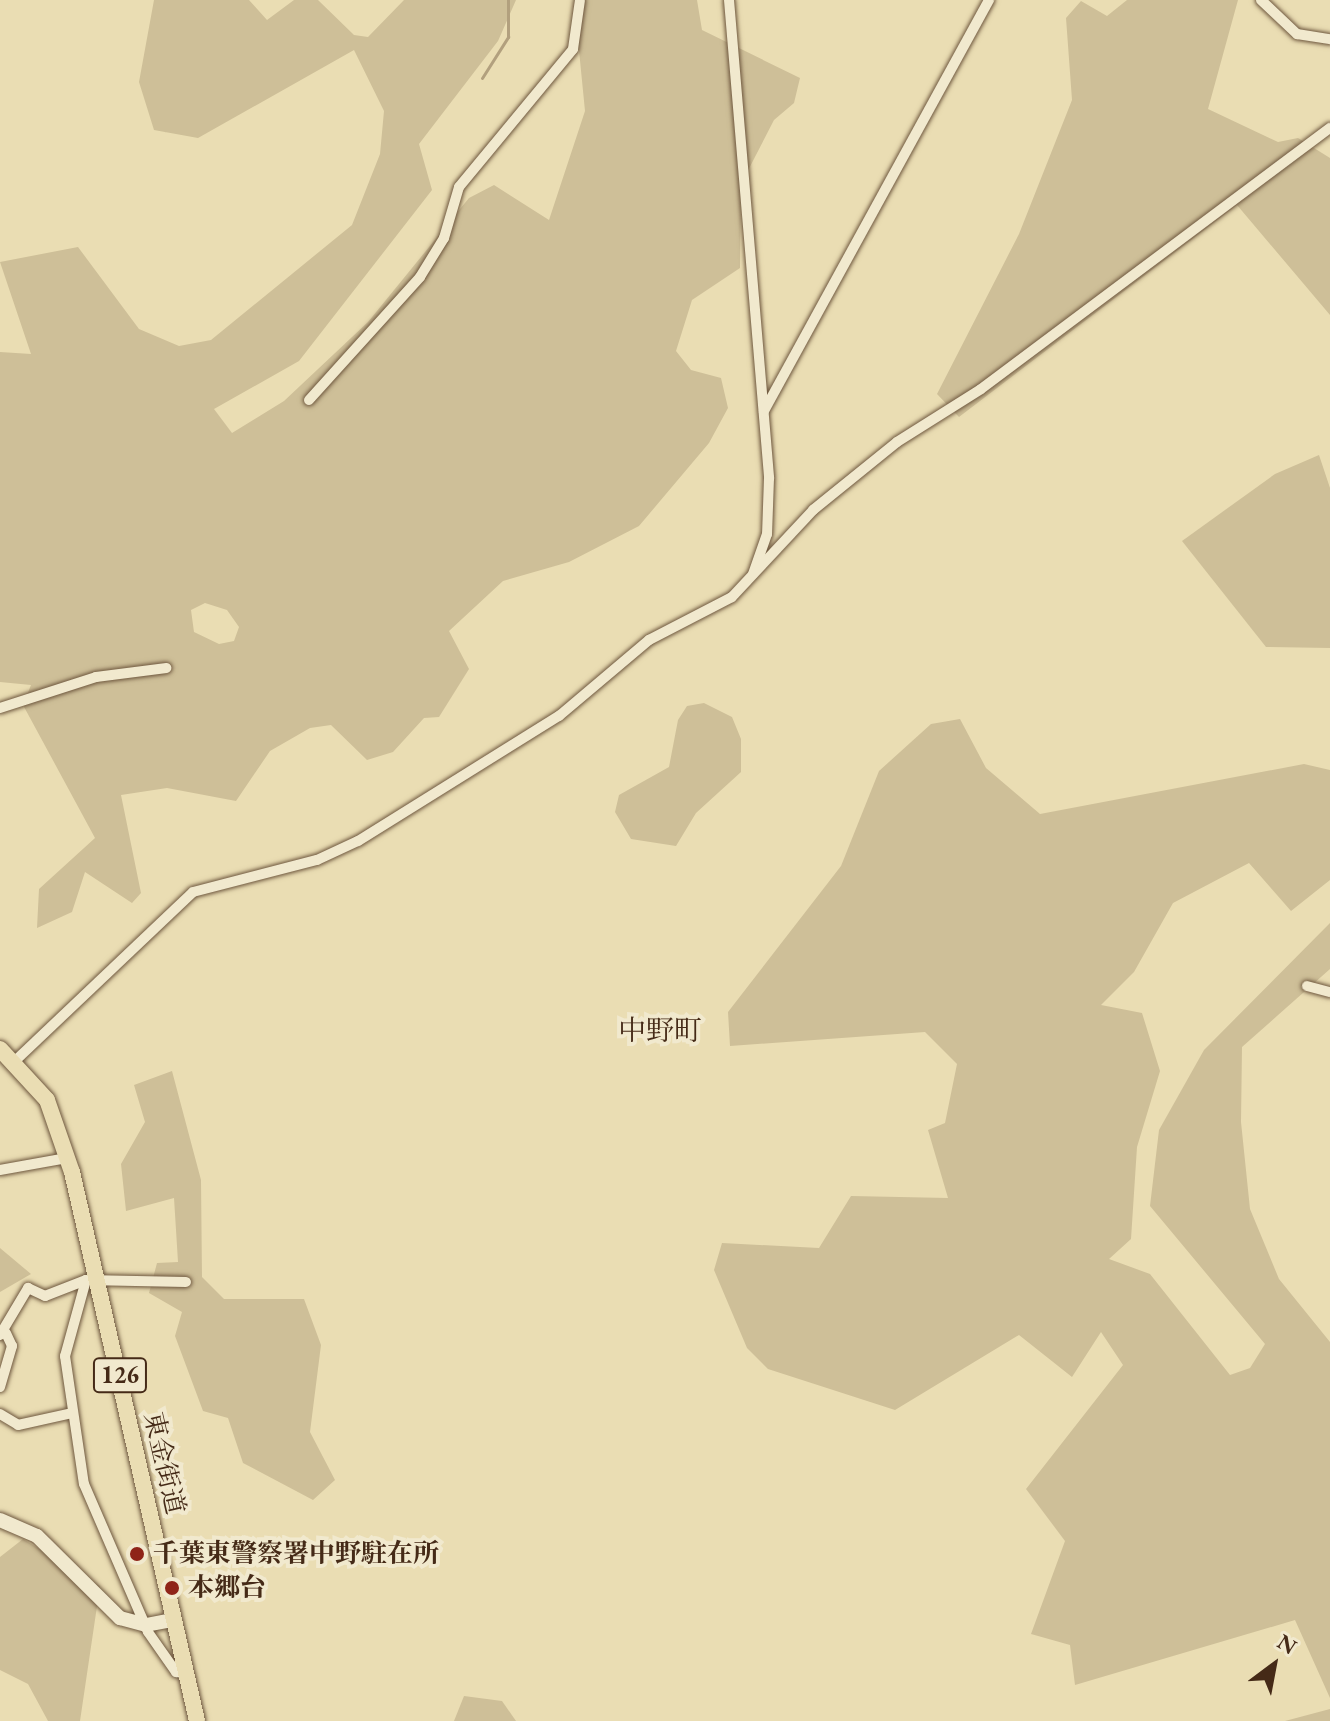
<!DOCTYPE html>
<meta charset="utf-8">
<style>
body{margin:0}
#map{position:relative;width:1330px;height:1721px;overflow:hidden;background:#eaddb3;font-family:"EB Garamond","Noto Serif JP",serif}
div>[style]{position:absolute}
.green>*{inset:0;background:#cebf98}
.stream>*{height:3px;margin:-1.5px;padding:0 1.5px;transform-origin:1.5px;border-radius:1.5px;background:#b2a07e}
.roads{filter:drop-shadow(0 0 2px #6e573e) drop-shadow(0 0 2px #6e573e)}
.minor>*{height:10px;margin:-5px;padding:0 5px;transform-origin:5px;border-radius:5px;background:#f1e9ce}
.secondary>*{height:14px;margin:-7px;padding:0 7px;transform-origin:7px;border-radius:7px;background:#f1e9ce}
.trunk>*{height:16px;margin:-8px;padding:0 8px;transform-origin:8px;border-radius:8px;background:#eaddb3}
.dots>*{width:22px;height:22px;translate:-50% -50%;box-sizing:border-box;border:4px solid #f1e9ce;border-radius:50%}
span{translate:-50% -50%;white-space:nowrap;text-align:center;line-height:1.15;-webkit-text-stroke:8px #f1e9ce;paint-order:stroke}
.shield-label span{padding:2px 6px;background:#f1e9ce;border:2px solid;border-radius:6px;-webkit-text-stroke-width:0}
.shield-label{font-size:24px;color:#452a17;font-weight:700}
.street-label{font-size:26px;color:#452a17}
.poi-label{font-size:26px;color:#452a17;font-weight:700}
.left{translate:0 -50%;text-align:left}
.neighbourhood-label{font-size:28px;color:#452a17}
.north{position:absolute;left:1234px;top:1625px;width:80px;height:80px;-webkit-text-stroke:6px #f1e9ce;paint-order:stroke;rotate:32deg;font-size:22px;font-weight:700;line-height:32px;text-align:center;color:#452a17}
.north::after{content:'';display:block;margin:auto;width:28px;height:36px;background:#452a17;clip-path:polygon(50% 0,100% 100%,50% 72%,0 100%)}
</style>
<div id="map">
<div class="green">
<i style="clip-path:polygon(evenodd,154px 0,249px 0,267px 20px,294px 0,318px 0,354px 35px,368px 37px,404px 0,516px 0,498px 41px,419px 144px,432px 190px,299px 361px,214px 409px,232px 433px,284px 401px,368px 322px,469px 198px,494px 185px,549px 220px,585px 111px,574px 0,697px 0,702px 30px,800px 78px,794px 103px,774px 120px,741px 184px,740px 268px,692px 300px,676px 351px,691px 370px,721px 378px,728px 408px,709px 443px,639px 526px,569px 562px,503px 581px,449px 631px,469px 669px,439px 717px,424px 718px,393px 752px,367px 760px,331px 725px,310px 728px,270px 751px,236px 801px,167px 788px,121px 795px,141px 893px,132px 903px,85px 872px,72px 912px,37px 928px,39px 889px,95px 838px,23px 705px,31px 685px,0 682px,0 352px,31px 354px,0 262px,78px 247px,139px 329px,179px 346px,211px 340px,352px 225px,380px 154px,384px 111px,354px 50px,198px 138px,154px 130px,139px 82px,154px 0,205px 603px,227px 610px,239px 627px,234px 641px,219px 644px,194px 632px,191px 610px,205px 603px)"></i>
<i style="clip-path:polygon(1127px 0,1238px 0,1208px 109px,1278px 142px,1298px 138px,1330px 158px,1330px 315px,1237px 205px,959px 417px,937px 394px,1019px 234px,1072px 100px,1066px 18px,1081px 1px,1107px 16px)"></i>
<i style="clip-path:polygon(1319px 455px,1330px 488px,1330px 648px,1266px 647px,1182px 541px,1275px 474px)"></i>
<i style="clip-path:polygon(704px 703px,732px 717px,741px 739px,741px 772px,696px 813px,676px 846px,631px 839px,615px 812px,619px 795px,669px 767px,678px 720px,687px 706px)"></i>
<i style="clip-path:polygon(960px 719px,986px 768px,1040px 814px,1304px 764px,1330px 770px,1330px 880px,1291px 911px,1249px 863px,1173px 903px,1134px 972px,1101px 1005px,1142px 1013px,1160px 1071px,1137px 1147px,1131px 1239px,1109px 1259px,1150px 1274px,1230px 1375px,1250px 1368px,1265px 1344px,1150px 1206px,1159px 1130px,1204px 1050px,1330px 923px,1330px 969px,1242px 1047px,1241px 1122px,1250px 1209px,1279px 1279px,1330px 1342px,1330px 1698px,1295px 1620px,1075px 1685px,1070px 1645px,1031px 1634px,1065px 1541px,1026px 1489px,1123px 1365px,1101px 1332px,1072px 1377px,1019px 1335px,895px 1410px,768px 1369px,747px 1348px,714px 1270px,722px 1243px,819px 1248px,851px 1196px,948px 1198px,928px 1130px,945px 1123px,957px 1064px,925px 1032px,730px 1046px,728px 1012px,841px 866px,879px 771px,931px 724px)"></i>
<i style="clip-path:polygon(172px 1071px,201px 1180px,202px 1277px,224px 1299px,304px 1299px,321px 1345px,310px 1432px,335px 1480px,313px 1500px,243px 1463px,228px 1418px,203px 1411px,175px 1336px,182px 1312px,149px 1293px,157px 1263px,178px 1262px,174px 1198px,126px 1211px,121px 1164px,145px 1122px,134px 1085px)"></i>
<i style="clip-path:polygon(0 1248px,31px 1274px,0 1292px)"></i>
<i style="clip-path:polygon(23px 1539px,100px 1586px,80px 1721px,48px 1721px,28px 1684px,0 1670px,0 1557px)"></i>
<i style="clip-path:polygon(464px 1696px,502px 1701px,516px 1721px,454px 1721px)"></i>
<i style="clip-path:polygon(1330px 1709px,1330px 1721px,1285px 1721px)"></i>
</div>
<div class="stream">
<i style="left:482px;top:78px;width:49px;rotate:-57.6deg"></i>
<i style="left:508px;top:37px;width:37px;rotate:-90deg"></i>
</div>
<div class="roads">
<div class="minor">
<i style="left:729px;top:0;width:480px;rotate:85.2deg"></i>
<i style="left:769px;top:478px;width:56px;rotate:92deg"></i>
<i style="left:767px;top:534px;width:42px;rotate:109.3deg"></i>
<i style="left:1261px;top:0;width:50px;rotate:43.4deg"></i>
<i style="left:1297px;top:34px;width:33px;rotate:9deg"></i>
<i style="left:309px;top:400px;width:166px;rotate:-47.9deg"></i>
<i style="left:420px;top:277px;width:46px;rotate:-58.4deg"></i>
<i style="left:444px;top:238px;width:53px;rotate:-73.6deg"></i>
<i style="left:459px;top:187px;width:179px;rotate:-50.4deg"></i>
<i style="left:573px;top:49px;width:49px;rotate:-81.9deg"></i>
<i style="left:764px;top:411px;width:469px;rotate:-61.3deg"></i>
<i style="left:0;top:708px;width:101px;rotate:-17.9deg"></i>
<i style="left:96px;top:677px;width:71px;rotate:-7.3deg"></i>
<i style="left:1307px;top:986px;width:24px;rotate:15deg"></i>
<i style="left:15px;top:1061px;width:245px;rotate:-43.5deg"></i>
<i style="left:193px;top:892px;width:128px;rotate:-14.5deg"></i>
<i style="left:317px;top:860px;width:45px;rotate:-24.9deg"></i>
<i style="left:358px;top:841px;width:237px;rotate:-31.9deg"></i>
<i style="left:559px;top:716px;width:118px;rotate:-40.2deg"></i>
<i style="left:649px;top:640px;width:93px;rotate:-27.4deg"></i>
<i style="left:732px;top:597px;width:119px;rotate:-47deg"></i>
<i style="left:813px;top:510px;width:108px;rotate:-39deg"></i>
<i style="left:897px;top:442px;width:99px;rotate:-32.2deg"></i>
<i style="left:981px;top:389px;width:436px;rotate:-36.8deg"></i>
<i style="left:0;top:1170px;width:68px;rotate:-10.2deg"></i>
<i style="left:86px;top:1280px;width:79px;rotate:105.4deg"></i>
<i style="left:65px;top:1356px;width:129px;rotate:81.6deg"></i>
<i style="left:84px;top:1484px;width:161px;rotate:66.6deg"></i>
<i style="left:148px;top:1632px;width:49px;rotate:55deg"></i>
<i style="left:176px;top:1672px;width:9px;rotate:6deg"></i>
<i style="left:0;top:1335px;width:55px;rotate:-59.2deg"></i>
<i style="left:28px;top:1288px;width:19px;rotate:25deg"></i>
<i style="left:45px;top:1296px;width:44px;rotate:-21.3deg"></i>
<i style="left:86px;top:1280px;width:100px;rotate:1.1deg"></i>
<i style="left:0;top:1387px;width:43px;rotate:-73.7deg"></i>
<i style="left:12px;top:1346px;width:14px;rotate:-115deg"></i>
<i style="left:0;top:1414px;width:21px;rotate:31deg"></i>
<i style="left:18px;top:1425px;width:55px;rotate:-12.5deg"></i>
</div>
<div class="secondary">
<i style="left:0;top:1520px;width:40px;rotate:23.4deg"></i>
<i style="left:37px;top:1536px;width:117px;rotate:44.7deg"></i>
<i style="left:120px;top:1618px;width:27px;rotate:15deg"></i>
<i style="left:146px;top:1625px;width:26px;rotate:-11deg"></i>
</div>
<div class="trunk">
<i style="left:0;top:1049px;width:69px;rotate:47.3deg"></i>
<i style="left:47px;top:1100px;width:76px;rotate:70.9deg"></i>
<i style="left:72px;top:1172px;width:563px;rotate:77.17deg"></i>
</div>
</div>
<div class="dots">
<i style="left:137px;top:1554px;background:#8f2418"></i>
<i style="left:172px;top:1588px;background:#8f2418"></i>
</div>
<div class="shield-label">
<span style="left:120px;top:1375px">126</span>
</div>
<div class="street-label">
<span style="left:164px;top:1463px;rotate:77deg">東金街道</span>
</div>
<div class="poi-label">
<span class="left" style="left:153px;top:1554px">千葉東警察署中野駐在所</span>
<span class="left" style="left:188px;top:1588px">本郷台</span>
</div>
<div class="neighbourhood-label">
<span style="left:660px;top:1030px">中野町</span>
</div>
<div class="north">N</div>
</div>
